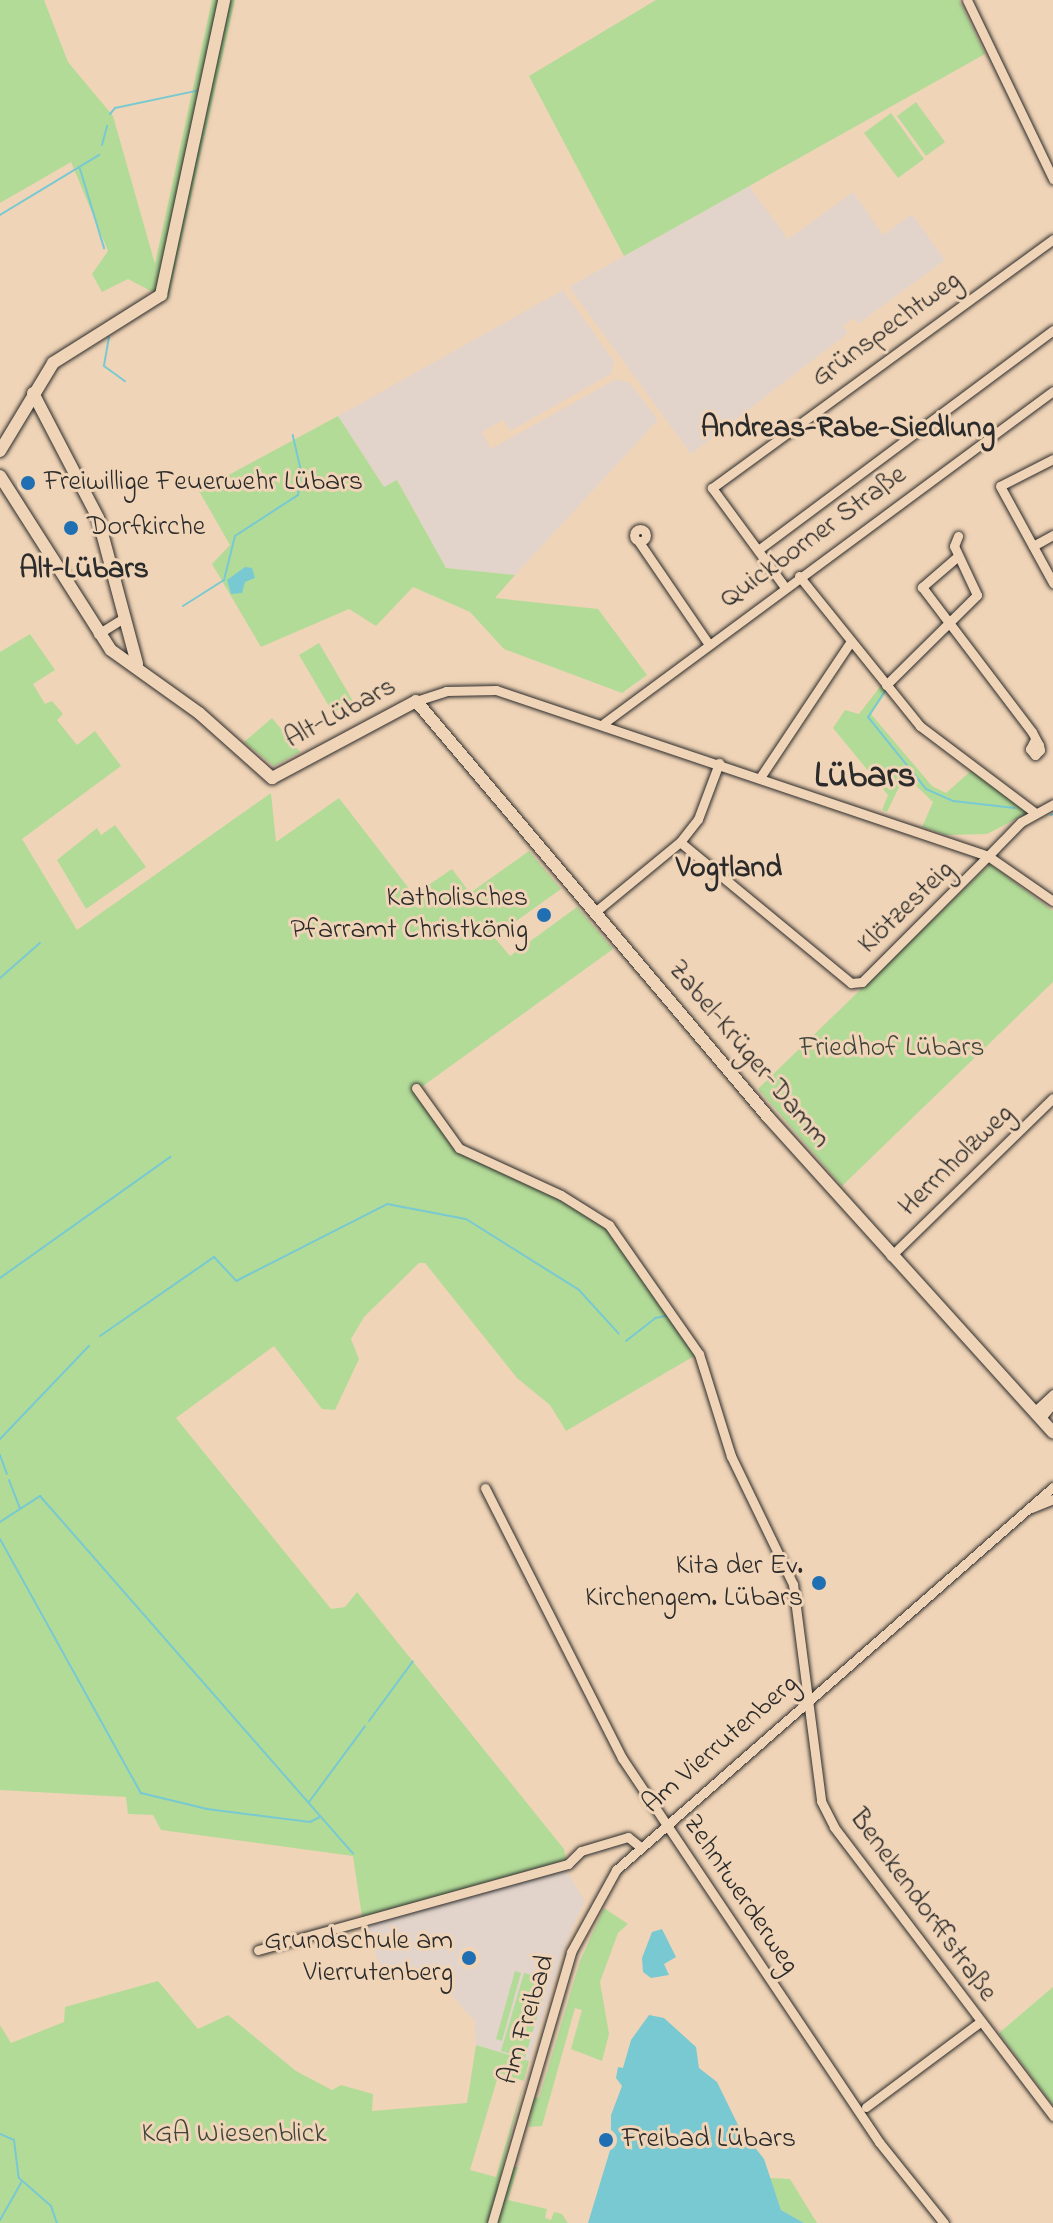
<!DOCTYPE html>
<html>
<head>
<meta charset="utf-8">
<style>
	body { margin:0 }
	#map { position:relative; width:1053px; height:2223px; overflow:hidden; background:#f0d4b7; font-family:"Indie Flower",sans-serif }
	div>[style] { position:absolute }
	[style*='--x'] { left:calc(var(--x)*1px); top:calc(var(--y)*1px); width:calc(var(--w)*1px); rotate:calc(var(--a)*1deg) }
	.built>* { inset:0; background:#e2d4cb }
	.green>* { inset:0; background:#b3db98 }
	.water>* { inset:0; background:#78c9d1 }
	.stream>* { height:2px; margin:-1px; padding:0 1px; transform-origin:1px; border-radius:1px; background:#78c9d1 }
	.roads { filter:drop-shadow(0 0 2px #2b2b2b) drop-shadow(0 0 2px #2b2b2b) }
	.street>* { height:9px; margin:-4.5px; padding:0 4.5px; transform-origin:4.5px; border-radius:4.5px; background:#f0d4b7 }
	.street>.ring { margin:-4.5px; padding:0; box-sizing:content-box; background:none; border:9px solid #f0d4b7; border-radius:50% }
	.secondary>* { height:12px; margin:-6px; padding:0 6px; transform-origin:6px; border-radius:6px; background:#f0d4b7 }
	.dots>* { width:22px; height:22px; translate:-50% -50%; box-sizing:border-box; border:4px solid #f0d4b7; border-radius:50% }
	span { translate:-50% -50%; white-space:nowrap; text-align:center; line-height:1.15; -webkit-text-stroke:6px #f0d4b7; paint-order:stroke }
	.street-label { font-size:28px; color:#2b2b2b }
	.poi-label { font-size:28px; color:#2b2b2b }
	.left { translate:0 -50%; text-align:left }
	.right { translate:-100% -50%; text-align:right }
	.park-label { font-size:28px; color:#3f453b }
	.neighbourhood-label { font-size:30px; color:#2b2b2b; font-weight:700 }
	.district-label { font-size:36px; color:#2b2b2b; font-weight:700 }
</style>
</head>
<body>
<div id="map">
	<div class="built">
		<div style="clip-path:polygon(749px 186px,788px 239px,853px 192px,883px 235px,912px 214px,945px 260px,858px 324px,853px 318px,843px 326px,848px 333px,691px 454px,569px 287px)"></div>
		<div style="clip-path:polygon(563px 290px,614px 361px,611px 374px,510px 431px,503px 420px,482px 432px,491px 449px,616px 379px,630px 383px,658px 420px,515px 575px,446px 568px,398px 481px,385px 488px,338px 416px)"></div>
		<div style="clip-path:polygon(566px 1870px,585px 1901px,565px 1944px,529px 2061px,476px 2045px,475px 2021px,451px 1995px,449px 1971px,386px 1981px,365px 1926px)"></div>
	</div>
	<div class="green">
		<div style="clip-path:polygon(0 0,44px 0,68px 62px,113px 116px,155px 264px,212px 0,235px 0,168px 300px,128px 279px,102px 292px,92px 274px,108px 251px,71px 162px,0 203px)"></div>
		<div style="clip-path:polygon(656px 0,959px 0,985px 54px,624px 256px,529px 76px)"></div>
		<div style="clip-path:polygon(916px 102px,945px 142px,926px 156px,897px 116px)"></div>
		<div style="clip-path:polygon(891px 113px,924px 159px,898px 178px,864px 133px)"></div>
		<div style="clip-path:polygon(338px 416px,384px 487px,397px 480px,446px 568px,515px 575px,495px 598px,598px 609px,647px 675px,622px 693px,504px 649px,470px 612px,413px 587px,376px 626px,349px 609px,261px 647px,212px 564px,230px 545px,199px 491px)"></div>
		<div style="clip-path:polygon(30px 634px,55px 670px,33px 684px,45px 704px,52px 701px,63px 714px,57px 720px,77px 745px,95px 731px,121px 766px,22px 839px,77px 930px,271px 793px,276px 842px,339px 798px,414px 895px,452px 869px,470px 893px,529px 851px,561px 889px,494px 937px,510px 956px,577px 907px,613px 949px,416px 1091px,446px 1136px,607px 1226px,696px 1355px,566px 1431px,550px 1405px,517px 1378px,425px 1263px,419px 1263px,364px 1317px,351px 1339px,359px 1359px,335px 1410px,322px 1409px,274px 1346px,176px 1418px,331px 1609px,345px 1607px,357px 1592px,564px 1849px,566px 1860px,362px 1917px,353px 1856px,161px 1830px,153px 1815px,128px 1814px,126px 1797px,0 1790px,0 652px)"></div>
		<div style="clip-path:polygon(319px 643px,353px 701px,333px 713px,299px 655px)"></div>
		<div style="clip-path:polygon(883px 683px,888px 690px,871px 714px,932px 786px,946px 793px,973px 769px,1028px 813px,987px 834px,946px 835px,922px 827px,933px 802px,905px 775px,887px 812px,882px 810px,888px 795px,833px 728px,845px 710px,859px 714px)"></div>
		<div style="clip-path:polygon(272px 718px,300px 752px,274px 766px,244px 742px)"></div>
		<div style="clip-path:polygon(115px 825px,146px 867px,86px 909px,57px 860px,97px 828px,101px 835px)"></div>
		<div style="clip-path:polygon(990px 864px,1053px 911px,1053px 982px,842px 1186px,758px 1089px)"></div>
		<div style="clip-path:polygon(604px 1908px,628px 1924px,618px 1933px,600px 1982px,609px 2034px,602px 2061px,571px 2049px,582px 2010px,575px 2008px,542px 2126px,529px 2127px,533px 2097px,539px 2098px,580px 1961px)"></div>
		<div style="clip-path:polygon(515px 1971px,521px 1973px,502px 2041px,496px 2039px)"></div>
		<div style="clip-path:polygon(524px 1973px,548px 1980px,525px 2058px,501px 2051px)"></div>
		<div style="clip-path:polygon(evenodd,158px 1981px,198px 2029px,228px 2015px,296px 2071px,332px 2090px,341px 2085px,373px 2094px,372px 2111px,467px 2103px,476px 2045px,529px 2061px,498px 2185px,504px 2194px,513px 2167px,518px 2167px,508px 2200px,547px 2209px,545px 2218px,551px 2220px,554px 2212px,562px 2214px,568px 2223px,0 2223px,0 2025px,11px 2043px,64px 2022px,65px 2007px,158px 1981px,499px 2073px,524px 2081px,496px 2177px,470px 2170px,499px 2073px)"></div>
		<div style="clip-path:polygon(1053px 1987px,1053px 2105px,999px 2033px)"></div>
		<div style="clip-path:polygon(770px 2178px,790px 2179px,817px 2223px,804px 2223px,781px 2210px)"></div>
	</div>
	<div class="water">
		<div style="clip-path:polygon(245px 567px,252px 568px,255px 578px,245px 582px,242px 593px,231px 594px,227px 580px)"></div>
		<div style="clip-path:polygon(662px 1929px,676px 1957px,664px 1964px,669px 1975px,651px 1978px,643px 1972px,642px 1958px,652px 1932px)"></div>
		<div style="clip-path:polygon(649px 2015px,664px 2018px,696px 2047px,699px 2068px,717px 2082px,739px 2127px,764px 2159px,781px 2210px,804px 2223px,588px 2223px,611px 2147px,611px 2115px,622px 2086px,616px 2078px,618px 2067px,623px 2068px,631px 2040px)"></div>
	</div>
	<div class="stream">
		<div style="--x:110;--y:114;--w:8;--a:-50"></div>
		<div style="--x:115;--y:108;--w:83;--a:-11.9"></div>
		<div style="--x:102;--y:145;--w:20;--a:-75"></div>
		<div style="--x:80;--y:169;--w:83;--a:73.1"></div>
		<div style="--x:0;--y:215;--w:116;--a:-31.2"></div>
		<div style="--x:109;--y:337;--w:29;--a:100"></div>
		<div style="--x:104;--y:366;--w:26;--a:36"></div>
		<div style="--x:183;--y:606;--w:49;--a:-32.4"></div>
		<div style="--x:224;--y:580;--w:45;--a:-76"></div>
		<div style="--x:235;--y:536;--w:75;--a:-33.1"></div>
		<div style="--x:298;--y:495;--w:24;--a:-83"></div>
		<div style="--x:301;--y:471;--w:37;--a:-103"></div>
		<div style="--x:885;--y:691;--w:31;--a:123"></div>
		<div style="--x:868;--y:717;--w:92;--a:51.1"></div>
		<div style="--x:926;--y:789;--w:30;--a:24"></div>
		<div style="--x:953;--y:801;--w:62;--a:6.4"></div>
		<div style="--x:1051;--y:815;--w:2;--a:-27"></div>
		<div style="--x:0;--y:978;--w:53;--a:-41.2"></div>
		<div style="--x:0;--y:1278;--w:209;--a:-35.4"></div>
		<div style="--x:100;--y:1336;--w:139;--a:-34.7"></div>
		<div style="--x:214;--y:1257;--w:33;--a:47"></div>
		<div style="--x:236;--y:1281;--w:169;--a:-27"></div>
		<div style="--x:387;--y:1204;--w:80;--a:10.8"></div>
		<div style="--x:466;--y:1219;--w:133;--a:32.1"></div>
		<div style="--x:579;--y:1290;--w:59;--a:47.7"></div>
		<div style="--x:626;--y:1341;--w:37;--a:-38"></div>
		<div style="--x:655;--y:1318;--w:11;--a:-10"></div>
		<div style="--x:0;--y:1439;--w:129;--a:-46.3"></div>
		<div style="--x:0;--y:1455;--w:20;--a:70"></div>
		<div style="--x:9;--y:1480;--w:31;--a:69"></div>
		<div style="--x:0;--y:1522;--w:48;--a:-33"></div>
		<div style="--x:40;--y:1496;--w:475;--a:48.8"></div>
		<div style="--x:0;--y:1539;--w:291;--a:61"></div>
		<div style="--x:141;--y:1793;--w:68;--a:13.6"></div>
		<div style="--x:207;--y:1809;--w:104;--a:7.2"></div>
		<div style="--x:310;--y:1822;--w:11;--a:-27"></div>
		<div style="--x:369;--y:1721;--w:74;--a:-53.7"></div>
		<div style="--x:309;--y:1802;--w:94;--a:-53.6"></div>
		<div style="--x:0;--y:2134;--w:15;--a:23"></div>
		<div style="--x:14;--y:2140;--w:38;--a:83"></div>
		<div style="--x:19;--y:2178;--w:43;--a:41.2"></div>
		<div style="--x:51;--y:2206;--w:18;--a:71"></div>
		<div style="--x:0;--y:2220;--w:43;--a:-60.4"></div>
	</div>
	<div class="roads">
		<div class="street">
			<div style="--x:967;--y:0;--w:199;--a:64.3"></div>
			<div style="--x:1053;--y:459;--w:59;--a:153"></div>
			<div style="--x:1000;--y:486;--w:111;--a:61.3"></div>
			<div class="ring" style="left:634px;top:529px;width:3px;height:3px"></div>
			<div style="--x:639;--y:542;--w:122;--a:55.7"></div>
			<div style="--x:1033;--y:546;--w:23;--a:-29"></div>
			<div style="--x:758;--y:550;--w:368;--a:-36.7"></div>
			<div style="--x:958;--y:556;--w:48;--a:139.3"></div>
			<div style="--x:922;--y:587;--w:182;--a:52.8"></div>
			<div style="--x:1032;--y:732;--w:15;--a:62"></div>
			<div style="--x:1039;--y:745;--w:5;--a:79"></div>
			<div style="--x:1040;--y:750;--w:7;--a:135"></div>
			<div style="--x:1035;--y:755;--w:8;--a:-130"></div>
			<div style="--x:1030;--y:749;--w:11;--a:-63"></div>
			<div style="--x:799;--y:576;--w:193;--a:51.1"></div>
			<div style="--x:920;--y:726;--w:143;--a:37"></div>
			<div style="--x:784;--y:586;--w:122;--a:-126.3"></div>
			<div style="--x:712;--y:488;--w:422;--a:-36.1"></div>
			<div style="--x:98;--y:634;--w:28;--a:-32"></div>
			<div style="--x:886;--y:685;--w:128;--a:-44.7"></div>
			<div style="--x:977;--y:595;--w:54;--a:-115.1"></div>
			<div style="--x:954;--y:546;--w:11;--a:-68"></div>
			<div style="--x:416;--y:701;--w:32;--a:-18"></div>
			<div style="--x:446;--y:691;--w:50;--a:-1.1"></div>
			<div style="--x:496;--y:690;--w:519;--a:18.64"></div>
			<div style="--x:988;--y:856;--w:47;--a:-45.9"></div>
			<div style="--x:1021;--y:822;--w:37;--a:-29"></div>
			<div style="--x:604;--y:723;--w:558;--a:-36.48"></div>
			<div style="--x:761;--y:776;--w:162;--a:-56.3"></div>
			<div style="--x:680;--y:842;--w:222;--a:39.5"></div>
			<div style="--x:851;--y:983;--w:11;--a:-5"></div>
			<div style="--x:862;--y:982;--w:178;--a:-45"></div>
			<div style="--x:988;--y:856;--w:79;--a:34.7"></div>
			<div style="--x:595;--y:912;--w:110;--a:-39.5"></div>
			<div style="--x:680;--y:842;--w:29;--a:-52"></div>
			<div style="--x:698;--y:819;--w:60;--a:-69.4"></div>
			<div style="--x:416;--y:1088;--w:74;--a:54.4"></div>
			<div style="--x:459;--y:1148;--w:112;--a:24.7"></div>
			<div style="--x:561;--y:1195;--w:57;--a:32"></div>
			<div style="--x:609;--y:1225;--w:157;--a:55.1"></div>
			<div style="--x:699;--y:1354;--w:107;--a:72.6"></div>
			<div style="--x:731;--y:1456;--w:142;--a:64.2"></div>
			<div style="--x:793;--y:1584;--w:219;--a:82.6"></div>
			<div style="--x:821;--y:1801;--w:29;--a:63"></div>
			<div style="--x:834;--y:1827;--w:363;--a:52.8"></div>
			<div style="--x:891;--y:1256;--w:226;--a:-44.3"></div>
			<div style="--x:1035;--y:1411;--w:25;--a:-43"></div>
			<div style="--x:1041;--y:1418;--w:19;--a:-51"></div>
			<div style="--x:485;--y:1488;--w:303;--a:63.1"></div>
			<div style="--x:622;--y:1758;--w:462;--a:56.2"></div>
			<div style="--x:879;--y:2142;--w:104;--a:51.3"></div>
			<div style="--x:1031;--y:1508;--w:24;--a:-22"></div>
			<div style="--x:258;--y:1950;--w:322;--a:-15.5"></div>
			<div style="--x:568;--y:1864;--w:18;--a:-45"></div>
			<div style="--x:581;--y:1851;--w:49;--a:-16.6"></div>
			<div style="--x:628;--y:1837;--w:14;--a:39"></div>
			<div style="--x:866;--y:2107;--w:142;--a:-36.7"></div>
			<div style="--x:492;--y:2223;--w:282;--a:-73.7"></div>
			<div style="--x:571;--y:1952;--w:94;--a:-61.2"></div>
			<div style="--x:616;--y:1870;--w:581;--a:-41.23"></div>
		</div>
		<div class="secondary">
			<div style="--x:33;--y:393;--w:141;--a:62.5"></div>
			<div style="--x:98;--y:518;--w:151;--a:75"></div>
			<div style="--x:0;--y:451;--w:103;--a:-58.9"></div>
			<div style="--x:53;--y:363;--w:128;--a:-32.2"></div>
			<div style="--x:161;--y:295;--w:302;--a:-77.9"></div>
			<div style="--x:0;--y:476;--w:206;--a:57.5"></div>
			<div style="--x:111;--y:650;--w:108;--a:35.6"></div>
			<div style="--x:199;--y:713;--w:98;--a:41.7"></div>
			<div style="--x:272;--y:778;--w:163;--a:-28.1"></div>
			<div style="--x:416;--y:701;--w:545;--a:49.76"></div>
			<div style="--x:768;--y:1117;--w:425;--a:47.9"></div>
		</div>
	</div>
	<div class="dots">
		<div style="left:28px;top:483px;background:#1f6fb2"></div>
		<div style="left:71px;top:528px;background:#1f6fb2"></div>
		<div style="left:544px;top:915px;background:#1f6fb2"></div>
		<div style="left:819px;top:1583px;background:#1f6fb2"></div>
		<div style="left:469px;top:1958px;background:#1f6fb2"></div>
		<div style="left:606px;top:2140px;background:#1f6fb2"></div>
	</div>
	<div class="street-label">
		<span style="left:887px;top:330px;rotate:-36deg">Grünspechtweg</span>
		<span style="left:814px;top:538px;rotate:-36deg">Quickborner Straße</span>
		<span style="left:341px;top:714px;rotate:-28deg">Alt-Lübars</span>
		<span style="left:907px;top:908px;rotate:-44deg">Klötzesteig</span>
		<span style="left:748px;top:1055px;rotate:50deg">Zabel-Krüger-Damm</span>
		<span style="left:957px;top:1161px;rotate:-44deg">Herrnholzweg</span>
		<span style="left:721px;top:1745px;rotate:-41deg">Am Vierrutenberg</span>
		<span style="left:740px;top:1895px;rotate:56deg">Zehntwerderweg</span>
		<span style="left:922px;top:1906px;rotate:54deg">Benekendorffstraße</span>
		<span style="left:528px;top:2020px;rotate:-73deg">Am Freibad</span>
	</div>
	<div class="poi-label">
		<span class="left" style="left:44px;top:483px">Freiwillige Feuerwehr Lübars</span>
		<span class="left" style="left:87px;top:528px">Dorfkirche</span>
		<span class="right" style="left:528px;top:915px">Katholisches<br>Pfarramt Christkönig</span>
		<span class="right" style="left:803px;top:1583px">Kita der Ev.<br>Kirchengem. Lübars</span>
		<span class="right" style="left:453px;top:1958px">Grundschule am<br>Vierrutenberg</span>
		<span class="left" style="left:622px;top:2140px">Freibad Lübars</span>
	</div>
	<div class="park-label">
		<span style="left:892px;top:1049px">Friedhof Lübars</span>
		<span style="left:234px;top:2135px">KGA Wiesenblick</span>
	</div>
	<div class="neighbourhood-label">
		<span style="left:848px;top:429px">Andreas-Rabe-Siedlung</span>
		<span style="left:84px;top:570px">Alt-Lübars</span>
		<span style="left:729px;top:869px">Vogtland</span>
	</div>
	<div class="district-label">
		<span style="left:865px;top:778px">Lübars</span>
	</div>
</div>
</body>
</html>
